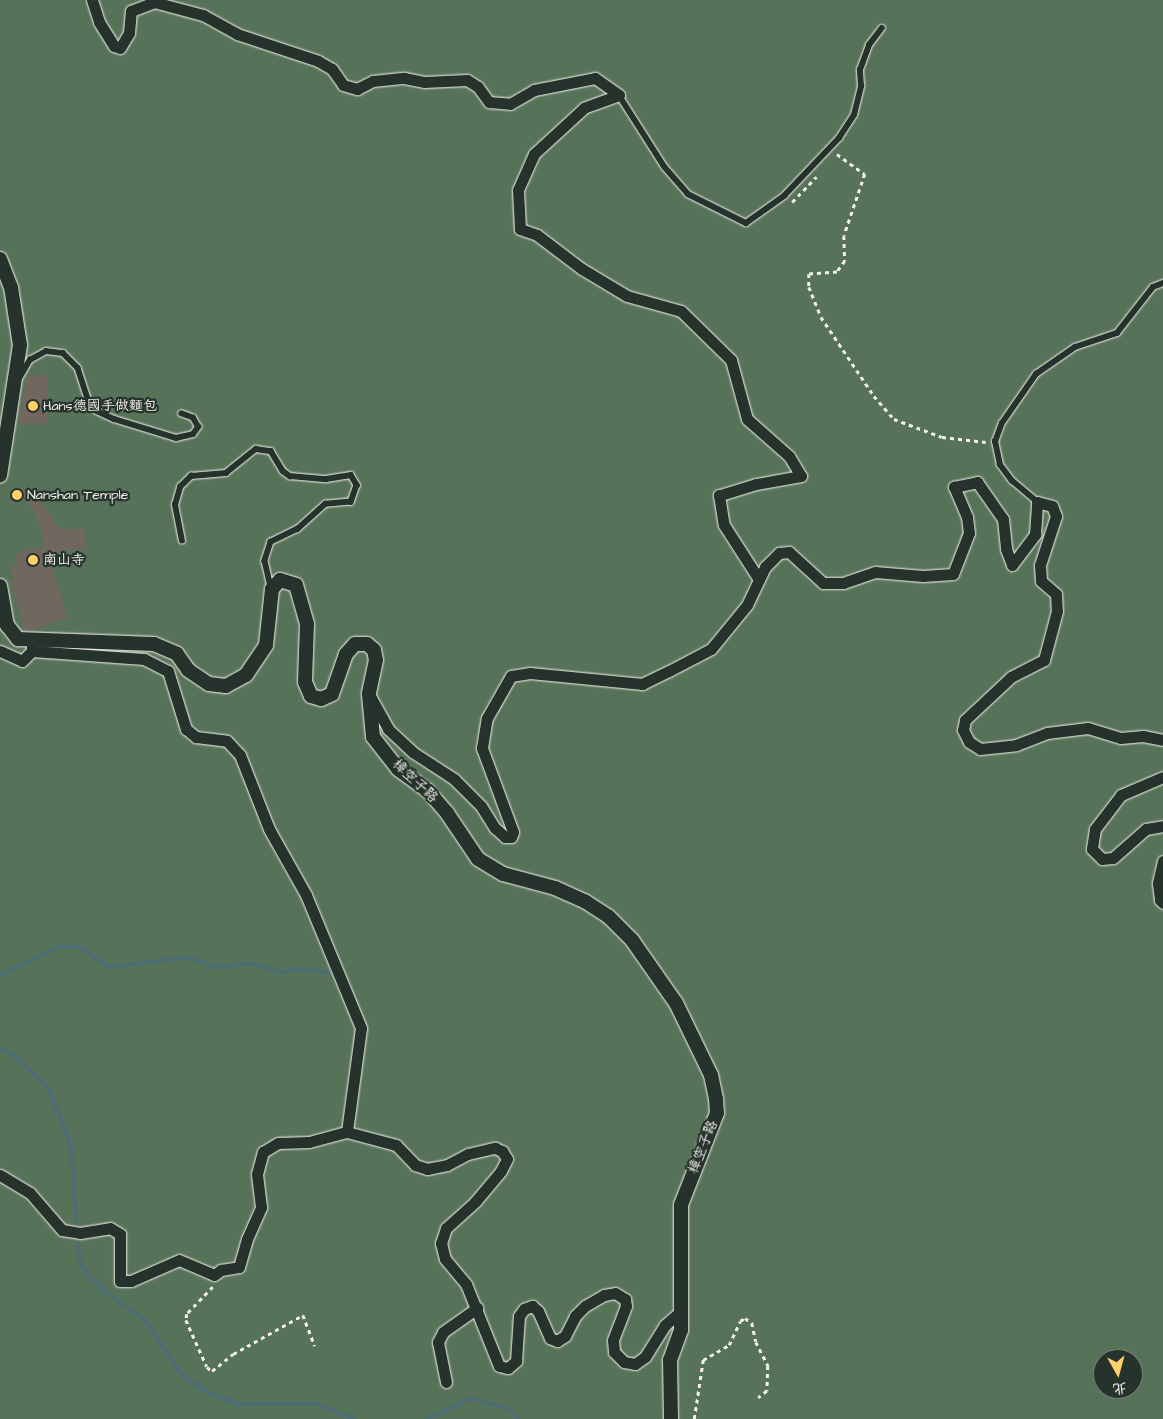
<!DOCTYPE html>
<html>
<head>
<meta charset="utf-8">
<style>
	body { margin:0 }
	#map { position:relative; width:1163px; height:1419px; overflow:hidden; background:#26332d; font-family:"Architects Daughter","LXGW WenKai TC",sans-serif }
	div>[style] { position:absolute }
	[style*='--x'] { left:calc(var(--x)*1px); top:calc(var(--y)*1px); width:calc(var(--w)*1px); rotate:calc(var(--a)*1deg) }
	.green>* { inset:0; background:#567258 }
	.stream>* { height:4px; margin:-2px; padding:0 2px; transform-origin:2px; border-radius:2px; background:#4d6d74 }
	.building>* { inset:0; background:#70685e }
	.path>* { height:2.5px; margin-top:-1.25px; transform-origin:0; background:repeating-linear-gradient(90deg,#f4f1e8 0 4px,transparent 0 8px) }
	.roads { filter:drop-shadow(0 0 1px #f4f1e8) drop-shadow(0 0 1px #f4f1e8) }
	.service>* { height:5.5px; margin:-2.75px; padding:0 2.75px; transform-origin:2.75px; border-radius:2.75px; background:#26332d }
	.minor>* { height:11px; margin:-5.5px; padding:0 5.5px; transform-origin:5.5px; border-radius:5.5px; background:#26332d }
	.tertiary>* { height:14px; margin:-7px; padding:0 7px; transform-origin:7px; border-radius:7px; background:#26332d }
	.dots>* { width:14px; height:14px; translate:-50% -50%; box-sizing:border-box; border:2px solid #26332d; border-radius:50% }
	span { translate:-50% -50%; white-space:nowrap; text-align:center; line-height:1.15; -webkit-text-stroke:4.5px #26332d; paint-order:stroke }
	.poi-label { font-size:14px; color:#f4f1e8 }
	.left { translate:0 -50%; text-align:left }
	.street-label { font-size:14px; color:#f4f1e8 }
	.north { position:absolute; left:1093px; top:1349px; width:50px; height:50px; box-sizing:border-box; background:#26332d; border:1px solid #787f78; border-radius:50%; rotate:173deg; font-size:14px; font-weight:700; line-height:20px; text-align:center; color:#f4f1e8 }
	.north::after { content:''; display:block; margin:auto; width:18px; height:22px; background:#ffd166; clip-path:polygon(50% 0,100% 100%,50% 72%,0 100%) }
</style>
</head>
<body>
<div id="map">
	<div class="green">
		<div style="clip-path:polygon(evenodd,0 0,1163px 0,1163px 1419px,0 1419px,0 0,1103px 1359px,1133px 1359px,1133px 1389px,1103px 1389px,1103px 1359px)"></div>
	</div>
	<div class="stream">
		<div style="--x:0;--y:975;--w:64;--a:-25.8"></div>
		<div style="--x:58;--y:947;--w:21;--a:0"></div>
		<div style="--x:79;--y:947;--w:37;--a:33"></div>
		<div style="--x:110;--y:967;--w:79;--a:-7.3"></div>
		<div style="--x:188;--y:957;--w:30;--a:20"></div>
		<div style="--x:216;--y:967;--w:36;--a:-6"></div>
		<div style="--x:252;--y:963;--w:29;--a:18"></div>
		<div style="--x:280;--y:972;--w:19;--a:-9"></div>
		<div style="--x:299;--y:969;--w:31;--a:6"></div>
		<div style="--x:0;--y:1048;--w:13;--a:27"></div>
		<div style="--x:12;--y:1054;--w:49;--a:42.5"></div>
		<div style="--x:48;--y:1087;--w:62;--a:68.4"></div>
		<div style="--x:71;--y:1145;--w:76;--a:86.2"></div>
		<div style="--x:78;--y:1244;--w:22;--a:82"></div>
		<div style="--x:81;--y:1266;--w:35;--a:47"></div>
		<div style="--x:105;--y:1292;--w:49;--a:35"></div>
		<div style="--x:145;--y:1320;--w:65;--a:56.3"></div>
		<div style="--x:181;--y:1374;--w:30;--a:34"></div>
		<div style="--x:206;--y:1391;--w:34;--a:23"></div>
		<div style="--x:237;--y:1404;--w:78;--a:-0.7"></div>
		<div style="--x:315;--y:1403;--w:42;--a:22.3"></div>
		<div style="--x:427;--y:1419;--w:49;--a:-25.5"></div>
		<div style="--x:471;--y:1398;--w:37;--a:16"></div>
		<div style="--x:507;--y:1408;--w:16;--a:45"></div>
	</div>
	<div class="building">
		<div style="clip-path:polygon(47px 375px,48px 424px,18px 424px,27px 376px)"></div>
		<div style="clip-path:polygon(29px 486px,61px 530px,84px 528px,86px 548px,48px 554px,68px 618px,29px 631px,25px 631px,10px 582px,14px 580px,10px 567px,18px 565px,15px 554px,45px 546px,36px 515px,20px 492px)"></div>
	</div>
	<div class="path">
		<div style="--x:837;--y:154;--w:34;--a:36"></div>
		<div style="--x:865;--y:174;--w:65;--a:108.7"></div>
		<div style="--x:844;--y:236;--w:25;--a:88"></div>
		<div style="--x:845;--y:261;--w:14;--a:126"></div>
		<div style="--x:837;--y:272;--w:28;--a:176"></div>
		<div style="--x:809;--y:274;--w:13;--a:90"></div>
		<div style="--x:809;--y:287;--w:32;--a:68"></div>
		<div style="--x:821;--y:317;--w:95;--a:56.1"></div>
		<div style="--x:874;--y:396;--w:30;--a:49"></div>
		<div style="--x:894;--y:419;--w:51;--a:20.6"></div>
		<div style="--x:942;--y:437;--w:44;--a:6.5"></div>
		<div style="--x:792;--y:202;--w:35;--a:-46"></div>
		<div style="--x:213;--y:1287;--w:37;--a:134"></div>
		<div style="--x:187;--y:1314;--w:6;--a:99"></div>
		<div style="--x:186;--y:1320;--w:51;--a:65.9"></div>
		<div style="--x:207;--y:1367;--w:6;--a:39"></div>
		<div style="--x:212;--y:1371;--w:27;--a:-39"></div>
		<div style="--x:233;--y:1354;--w:80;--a:-29.1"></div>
		<div style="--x:303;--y:1315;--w:33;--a:69"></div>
		<div style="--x:694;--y:1419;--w:60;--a:-81.3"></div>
		<div style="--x:703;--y:1360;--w:30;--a:-30"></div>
		<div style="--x:729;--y:1345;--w:26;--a:-65"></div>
		<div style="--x:740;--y:1321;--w:6;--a:-31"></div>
		<div style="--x:745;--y:1318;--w:9;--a:36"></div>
		<div style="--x:752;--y:1323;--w:19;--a:78"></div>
		<div style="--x:756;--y:1342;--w:27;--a:63"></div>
		<div style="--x:768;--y:1366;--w:25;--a:92"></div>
		<div style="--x:767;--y:1391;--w:11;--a:142"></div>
	</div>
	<div class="roads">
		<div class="service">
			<div style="--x:619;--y:95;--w:84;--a:57.6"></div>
			<div style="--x:664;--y:166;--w:37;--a:49"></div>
			<div style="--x:688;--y:194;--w:65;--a:26.6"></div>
			<div style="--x:746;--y:223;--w:47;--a:-35.4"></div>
			<div style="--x:784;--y:196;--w:80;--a:-46.5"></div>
			<div style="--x:839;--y:138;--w:27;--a:-57"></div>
			<div style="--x:854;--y:115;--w:30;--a:-76"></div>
			<div style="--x:861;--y:86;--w:16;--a:-94"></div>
			<div style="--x:860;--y:70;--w:27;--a:-70"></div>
			<div style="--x:869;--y:45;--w:21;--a:-53"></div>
			<div style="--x:20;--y:377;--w:20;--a:-60"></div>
			<div style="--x:30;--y:360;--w:18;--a:-29"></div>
			<div style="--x:46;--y:351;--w:17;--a:7"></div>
			<div style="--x:63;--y:353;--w:21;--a:45"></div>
			<div style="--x:78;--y:368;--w:36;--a:72"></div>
			<div style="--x:89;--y:402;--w:12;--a:48"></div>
			<div style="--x:97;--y:411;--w:19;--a:25"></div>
			<div style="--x:114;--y:419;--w:65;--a:17"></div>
			<div style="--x:176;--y:438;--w:17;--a:-13"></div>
			<div style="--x:193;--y:434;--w:9;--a:-54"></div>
			<div style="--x:198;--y:427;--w:10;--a:-119"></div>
			<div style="--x:193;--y:418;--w:12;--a:-160"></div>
			<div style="--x:1037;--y:502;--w:33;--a:-140"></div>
			<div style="--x:1012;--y:481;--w:20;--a:-127"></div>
			<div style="--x:1000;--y:465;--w:24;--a:-102"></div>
			<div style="--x:995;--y:442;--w:20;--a:-70"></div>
			<div style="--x:1002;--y:423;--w:60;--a:-55.2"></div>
			<div style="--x:1036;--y:374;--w:47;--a:-34.7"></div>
			<div style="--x:1075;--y:347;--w:44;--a:-18.4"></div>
			<div style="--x:1117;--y:333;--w:58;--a:-52"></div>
			<div style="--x:1153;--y:287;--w:11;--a:-22"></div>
			<div style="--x:182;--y:541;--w:37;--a:-101"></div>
			<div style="--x:175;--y:505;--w:19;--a:-74"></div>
			<div style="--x:180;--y:487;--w:16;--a:-45"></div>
			<div style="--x:191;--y:476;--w:35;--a:-5"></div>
			<div style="--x:226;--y:473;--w:38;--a:-39"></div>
			<div style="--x:256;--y:449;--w:15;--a:8"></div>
			<div style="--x:271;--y:451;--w:23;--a:59"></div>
			<div style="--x:283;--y:471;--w:9;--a:36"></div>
			<div style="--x:290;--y:476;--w:36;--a:5"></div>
			<div style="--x:326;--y:479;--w:25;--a:-9"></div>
			<div style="--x:351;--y:475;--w:12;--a:59"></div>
			<div style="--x:357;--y:485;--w:18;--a:109"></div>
			<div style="--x:351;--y:502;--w:25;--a:175"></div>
			<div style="--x:326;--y:504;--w:38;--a:138"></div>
			<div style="--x:298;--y:529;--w:30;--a:154"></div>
			<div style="--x:271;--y:542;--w:20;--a:108"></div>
			<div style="--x:265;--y:561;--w:27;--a:77"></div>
		</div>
		<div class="minor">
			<div style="--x:92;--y:0;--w:23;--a:72"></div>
			<div style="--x:99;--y:22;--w:28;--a:58"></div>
			<div style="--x:114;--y:46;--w:6;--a:18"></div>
			<div style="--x:120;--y:48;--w:17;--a:-59"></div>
			<div style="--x:129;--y:33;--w:22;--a:-85"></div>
			<div style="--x:131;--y:11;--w:25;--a:-21"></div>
			<div style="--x:154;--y:2;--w:51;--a:14.9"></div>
			<div style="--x:203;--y:15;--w:39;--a:29"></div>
			<div style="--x:237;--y:34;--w:85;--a:18.4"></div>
			<div style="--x:318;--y:61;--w:16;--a:30"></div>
			<div style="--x:332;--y:69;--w:19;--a:55"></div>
			<div style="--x:343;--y:85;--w:15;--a:16"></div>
			<div style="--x:357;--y:89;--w:18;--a:-27"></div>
			<div style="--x:373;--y:81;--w:31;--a:-6"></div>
			<div style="--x:404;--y:78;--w:20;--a:11"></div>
			<div style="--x:424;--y:82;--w:43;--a:-2.7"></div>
			<div style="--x:467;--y:80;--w:13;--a:32"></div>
			<div style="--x:478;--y:87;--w:19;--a:54"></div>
			<div style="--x:489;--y:102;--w:21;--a:5"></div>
			<div style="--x:510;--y:104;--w:28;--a:-30"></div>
			<div style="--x:534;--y:90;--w:62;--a:-11.1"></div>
			<div style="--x:595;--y:78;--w:29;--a:35"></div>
			<div style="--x:619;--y:95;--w:37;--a:160"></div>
			<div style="--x:584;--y:108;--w:68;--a:137.4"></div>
			<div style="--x:534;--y:154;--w:39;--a:114"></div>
			<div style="--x:518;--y:190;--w:39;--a:87"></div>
			<div style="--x:520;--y:229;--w:18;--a:19"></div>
			<div style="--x:537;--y:235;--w:56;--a:37.1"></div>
			<div style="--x:582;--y:269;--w:52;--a:31"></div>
			<div style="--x:627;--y:296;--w:56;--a:15.5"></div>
			<div style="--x:681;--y:311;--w:70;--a:44.4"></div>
			<div style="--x:731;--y:360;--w:61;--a:74.8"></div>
			<div style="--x:747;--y:419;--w:56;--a:41.4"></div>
			<div style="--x:789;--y:456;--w:23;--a:59"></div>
			<div style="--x:801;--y:476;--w:46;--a:169.9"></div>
			<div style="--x:756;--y:484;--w:39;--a:163"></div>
			<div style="--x:719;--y:495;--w:30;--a:81"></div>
			<div style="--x:724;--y:525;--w:63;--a:57.3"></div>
			<div style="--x:0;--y:651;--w:24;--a:24"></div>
			<div style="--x:22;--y:661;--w:14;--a:-45"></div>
			<div style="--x:32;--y:651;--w:6;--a:-90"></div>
			<div style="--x:32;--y:651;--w:112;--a:4.1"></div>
			<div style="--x:144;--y:659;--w:27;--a:27"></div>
			<div style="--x:168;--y:671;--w:61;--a:72.8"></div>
			<div style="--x:186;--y:729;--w:13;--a:39"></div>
			<div style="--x:196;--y:737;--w:31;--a:7"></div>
			<div style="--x:227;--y:741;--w:19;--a:47"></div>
			<div style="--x:240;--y:755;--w:79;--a:68.6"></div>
			<div style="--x:269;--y:829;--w:76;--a:60.7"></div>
			<div style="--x:306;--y:895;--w:144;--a:67.5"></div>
			<div style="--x:361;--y:1028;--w:105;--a:97.7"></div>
			<div style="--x:370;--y:696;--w:38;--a:61"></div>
			<div style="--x:388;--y:729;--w:35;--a:43"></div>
			<div style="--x:414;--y:753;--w:48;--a:33"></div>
			<div style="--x:454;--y:779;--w:38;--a:45"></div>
			<div style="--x:481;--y:806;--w:26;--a:58"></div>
			<div style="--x:495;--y:828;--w:13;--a:42"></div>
			<div style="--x:505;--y:837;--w:6;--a:0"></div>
			<div style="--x:511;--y:837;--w:5;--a:-68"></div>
			<div style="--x:513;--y:832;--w:90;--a:-110.3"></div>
			<div style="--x:482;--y:748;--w:30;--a:-81"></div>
			<div style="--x:487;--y:718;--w:48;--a:-60.3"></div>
			<div style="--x:511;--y:676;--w:19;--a:-9"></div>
			<div style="--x:530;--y:673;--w:113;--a:5.6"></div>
			<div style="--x:642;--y:684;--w:30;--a:-26"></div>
			<div style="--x:669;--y:671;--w:47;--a:-27.6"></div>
			<div style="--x:711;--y:649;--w:57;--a:-50.7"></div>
			<div style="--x:747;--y:605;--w:42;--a:-64.7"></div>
			<div style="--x:765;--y:567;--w:20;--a:-45"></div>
			<div style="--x:779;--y:553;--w:10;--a:-6"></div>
			<div style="--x:789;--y:552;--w:46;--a:42.4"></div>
			<div style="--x:823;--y:583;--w:20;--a:0"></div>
			<div style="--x:843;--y:583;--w:34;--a:-19"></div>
			<div style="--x:875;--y:572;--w:48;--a:4.8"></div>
			<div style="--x:923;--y:576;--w:30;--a:-4"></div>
			<div style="--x:953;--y:574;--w:44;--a:-68.7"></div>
			<div style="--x:969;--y:533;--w:16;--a:-97"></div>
			<div style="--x:967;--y:517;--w:33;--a:-113"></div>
			<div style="--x:954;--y:487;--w:24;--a:-12"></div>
			<div style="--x:977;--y:482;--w:45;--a:54.9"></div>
			<div style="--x:1003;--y:519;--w:30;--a:84"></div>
			<div style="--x:1006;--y:549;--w:17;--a:69"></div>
			<div style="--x:1012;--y:565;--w:39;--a:-53"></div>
			<div style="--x:1035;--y:534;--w:32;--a:-86"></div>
			<div style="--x:1037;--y:502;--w:16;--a:15"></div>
			<div style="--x:1052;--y:506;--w:11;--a:68"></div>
			<div style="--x:1056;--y:516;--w:52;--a:108.1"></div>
			<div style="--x:1040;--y:565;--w:16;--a:86"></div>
			<div style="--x:1041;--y:581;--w:20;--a:41"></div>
			<div style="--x:1056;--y:594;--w:17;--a:87"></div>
			<div style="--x:1057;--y:611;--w:51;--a:104.9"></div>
			<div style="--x:1044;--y:660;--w:37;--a:153"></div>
			<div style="--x:1011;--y:677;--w:63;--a:136.9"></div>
			<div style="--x:965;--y:720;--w:10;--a:101"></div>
			<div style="--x:963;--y:730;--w:13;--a:63"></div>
			<div style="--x:969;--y:742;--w:13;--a:32"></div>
			<div style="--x:980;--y:749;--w:36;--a:-6"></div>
			<div style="--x:1016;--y:745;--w:33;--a:-21"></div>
			<div style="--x:1047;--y:733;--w:41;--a:-7"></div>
			<div style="--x:1088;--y:728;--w:34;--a:17"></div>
			<div style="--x:1121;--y:738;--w:22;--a:-5"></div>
			<div style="--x:1143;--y:736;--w:20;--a:11"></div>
			<div style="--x:1163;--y:777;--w:46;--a:156.8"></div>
			<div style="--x:1121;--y:795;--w:43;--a:127.4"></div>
			<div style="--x:1095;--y:829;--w:20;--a:99"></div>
			<div style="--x:1092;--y:849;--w:14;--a:45"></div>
			<div style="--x:1102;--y:859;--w:11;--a:-5"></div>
			<div style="--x:1113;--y:858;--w:44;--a:-41.3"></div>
			<div style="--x:1146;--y:829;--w:17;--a:-10"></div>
			<div style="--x:1163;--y:861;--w:23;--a:103"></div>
			<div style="--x:1158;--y:883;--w:17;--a:83"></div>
			<div style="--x:1160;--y:900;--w:4;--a:45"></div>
			<div style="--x:0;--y:1175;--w:35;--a:31"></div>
			<div style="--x:30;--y:1193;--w:49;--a:49.1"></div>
			<div style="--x:62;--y:1230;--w:18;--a:9"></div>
			<div style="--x:80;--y:1233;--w:30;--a:-9"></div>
			<div style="--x:110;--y:1228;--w:12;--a:31"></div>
			<div style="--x:120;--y:1234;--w:47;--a:90"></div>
			<div style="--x:120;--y:1281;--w:11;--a:0"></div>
			<div style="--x:131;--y:1281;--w:52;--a:-23.6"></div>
			<div style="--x:179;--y:1260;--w:38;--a:23"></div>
			<div style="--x:214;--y:1275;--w:9;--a:-36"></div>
			<div style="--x:221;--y:1270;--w:18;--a:-9"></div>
			<div style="--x:239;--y:1267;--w:29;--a:-74"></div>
			<div style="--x:247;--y:1239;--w:35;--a:-66"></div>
			<div style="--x:261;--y:1207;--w:33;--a:-97"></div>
			<div style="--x:257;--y:1174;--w:23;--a:-75"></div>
			<div style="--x:263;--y:1152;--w:17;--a:-31"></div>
			<div style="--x:278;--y:1143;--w:31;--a:-2"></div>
			<div style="--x:309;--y:1142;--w:39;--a:-15"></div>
			<div style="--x:347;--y:1132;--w:51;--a:14.9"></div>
			<div style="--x:396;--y:1145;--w:28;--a:46"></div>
			<div style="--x:415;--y:1165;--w:13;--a:18"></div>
			<div style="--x:427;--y:1169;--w:20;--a:-11"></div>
			<div style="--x:447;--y:1165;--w:24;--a:-28"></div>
			<div style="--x:468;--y:1154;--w:28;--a:-13"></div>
			<div style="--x:495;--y:1148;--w:8;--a:23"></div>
			<div style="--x:502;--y:1151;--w:9;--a:58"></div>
			<div style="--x:507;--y:1159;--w:13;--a:117"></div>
			<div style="--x:501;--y:1171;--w:40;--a:130"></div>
			<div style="--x:475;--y:1202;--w:39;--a:138"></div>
			<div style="--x:446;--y:1228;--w:16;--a:108"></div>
			<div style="--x:441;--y:1243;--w:16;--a:76"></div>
			<div style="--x:445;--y:1259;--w:33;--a:50"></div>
			<div style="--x:466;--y:1284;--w:88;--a:68.1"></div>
			<div style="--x:499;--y:1366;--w:9;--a:13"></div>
			<div style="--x:508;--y:1368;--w:11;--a:-41"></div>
			<div style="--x:516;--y:1361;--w:45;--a:-86.2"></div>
			<div style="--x:519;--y:1316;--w:9;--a:-54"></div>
			<div style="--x:524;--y:1309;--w:9;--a:-21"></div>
			<div style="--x:532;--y:1306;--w:8;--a:40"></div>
			<div style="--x:538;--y:1311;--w:30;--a:66"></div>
			<div style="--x:550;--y:1338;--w:8;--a:23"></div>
			<div style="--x:557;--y:1341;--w:9;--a:-32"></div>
			<div style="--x:565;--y:1336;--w:22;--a:-63"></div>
			<div style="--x:575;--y:1316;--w:14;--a:-45"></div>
			<div style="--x:585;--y:1306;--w:22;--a:-30"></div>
			<div style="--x:604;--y:1295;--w:11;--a:-10"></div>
			<div style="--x:615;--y:1293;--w:12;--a:31"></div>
			<div style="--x:625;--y:1299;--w:7;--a:82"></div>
			<div style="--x:626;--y:1306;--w:36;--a:111"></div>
			<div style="--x:613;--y:1340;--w:12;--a:85"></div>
			<div style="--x:614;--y:1352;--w:14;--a:45"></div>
			<div style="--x:624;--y:1362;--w:11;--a:10"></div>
			<div style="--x:635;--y:1364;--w:12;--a:-35"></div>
			<div style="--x:645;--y:1357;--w:38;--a:-58"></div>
			<div style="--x:665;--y:1325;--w:21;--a:-41"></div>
			<div style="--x:446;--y:1382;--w:41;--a:-101.3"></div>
			<div style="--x:438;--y:1342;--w:11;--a:-63"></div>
			<div style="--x:443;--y:1332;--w:42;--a:-35.2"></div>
		</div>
		<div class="tertiary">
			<div style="--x:0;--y:259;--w:30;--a:69"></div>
			<div style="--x:11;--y:287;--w:59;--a:81.2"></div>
			<div style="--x:20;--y:345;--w:132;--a:98.7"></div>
			<div style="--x:0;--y:586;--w:40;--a:80"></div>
			<div style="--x:7;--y:625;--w:18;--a:52"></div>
			<div style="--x:18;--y:639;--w:136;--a:2.1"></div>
			<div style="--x:154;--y:644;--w:25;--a:23"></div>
			<div style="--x:177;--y:654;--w:19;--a:55"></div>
			<div style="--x:188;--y:670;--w:25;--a:34"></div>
			<div style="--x:209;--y:684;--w:17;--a:7"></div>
			<div style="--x:226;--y:686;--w:23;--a:-29"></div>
			<div style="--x:246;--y:675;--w:36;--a:-56"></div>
			<div style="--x:266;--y:645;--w:56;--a:-83.9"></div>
			<div style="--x:272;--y:589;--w:12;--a:-48"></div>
			<div style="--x:280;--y:580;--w:17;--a:17"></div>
			<div style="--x:296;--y:585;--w:41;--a:74.2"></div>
			<div style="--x:307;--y:624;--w:58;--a:92"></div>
			<div style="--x:305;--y:682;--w:15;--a:67"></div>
			<div style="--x:311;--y:696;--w:10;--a:17"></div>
			<div style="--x:321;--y:699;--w:12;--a:-24"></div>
			<div style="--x:332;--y:694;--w:42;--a:-70.7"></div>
			<div style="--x:346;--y:654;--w:13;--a:-48"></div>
			<div style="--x:355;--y:644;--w:12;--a:0"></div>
			<div style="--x:367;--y:644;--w:9;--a:41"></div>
			<div style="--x:374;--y:650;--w:10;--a:79"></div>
			<div style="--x:376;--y:660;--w:35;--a:102"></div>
			<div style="--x:369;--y:694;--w:43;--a:84.7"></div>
			<div style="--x:373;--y:737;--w:41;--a:52"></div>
			<div style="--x:398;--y:769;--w:37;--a:36"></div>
			<div style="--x:428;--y:791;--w:29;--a:49"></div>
			<div style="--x:447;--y:813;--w:55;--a:56"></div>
			<div style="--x:478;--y:859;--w:29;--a:31"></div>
			<div style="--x:503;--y:874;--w:54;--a:15.1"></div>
			<div style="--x:555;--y:888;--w:34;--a:24"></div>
			<div style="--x:586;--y:902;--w:27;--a:33"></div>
			<div style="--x:609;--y:917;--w:33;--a:45"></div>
			<div style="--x:632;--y:940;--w:77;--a:55.1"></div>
			<div style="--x:676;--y:1003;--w:80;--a:64.1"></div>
			<div style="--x:711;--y:1075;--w:25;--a:78"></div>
			<div style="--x:716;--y:1099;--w:14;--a:86"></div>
			<div style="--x:717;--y:1113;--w:99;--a:111.4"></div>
			<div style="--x:681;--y:1205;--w:125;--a:90"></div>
			<div style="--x:681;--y:1330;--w:32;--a:110"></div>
			<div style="--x:670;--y:1360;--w:59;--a:89"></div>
		</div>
	</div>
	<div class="dots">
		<div style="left:33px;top:406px;background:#ffd166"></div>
		<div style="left:17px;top:495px;background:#ffd166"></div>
		<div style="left:33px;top:560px;background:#ffd166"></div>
	</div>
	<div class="poi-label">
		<span class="left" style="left:43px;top:406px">Hans德國手做麵包</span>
		<span class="left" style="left:27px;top:495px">Nanshan Temple</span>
		<span class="left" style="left:43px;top:560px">南山寺</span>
	</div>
	<div class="street-label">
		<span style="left:415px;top:781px;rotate:43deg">樟空子路</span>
		<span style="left:703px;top:1147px;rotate:-68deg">樟空子路</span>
	</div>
	<div class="north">北</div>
</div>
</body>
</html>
